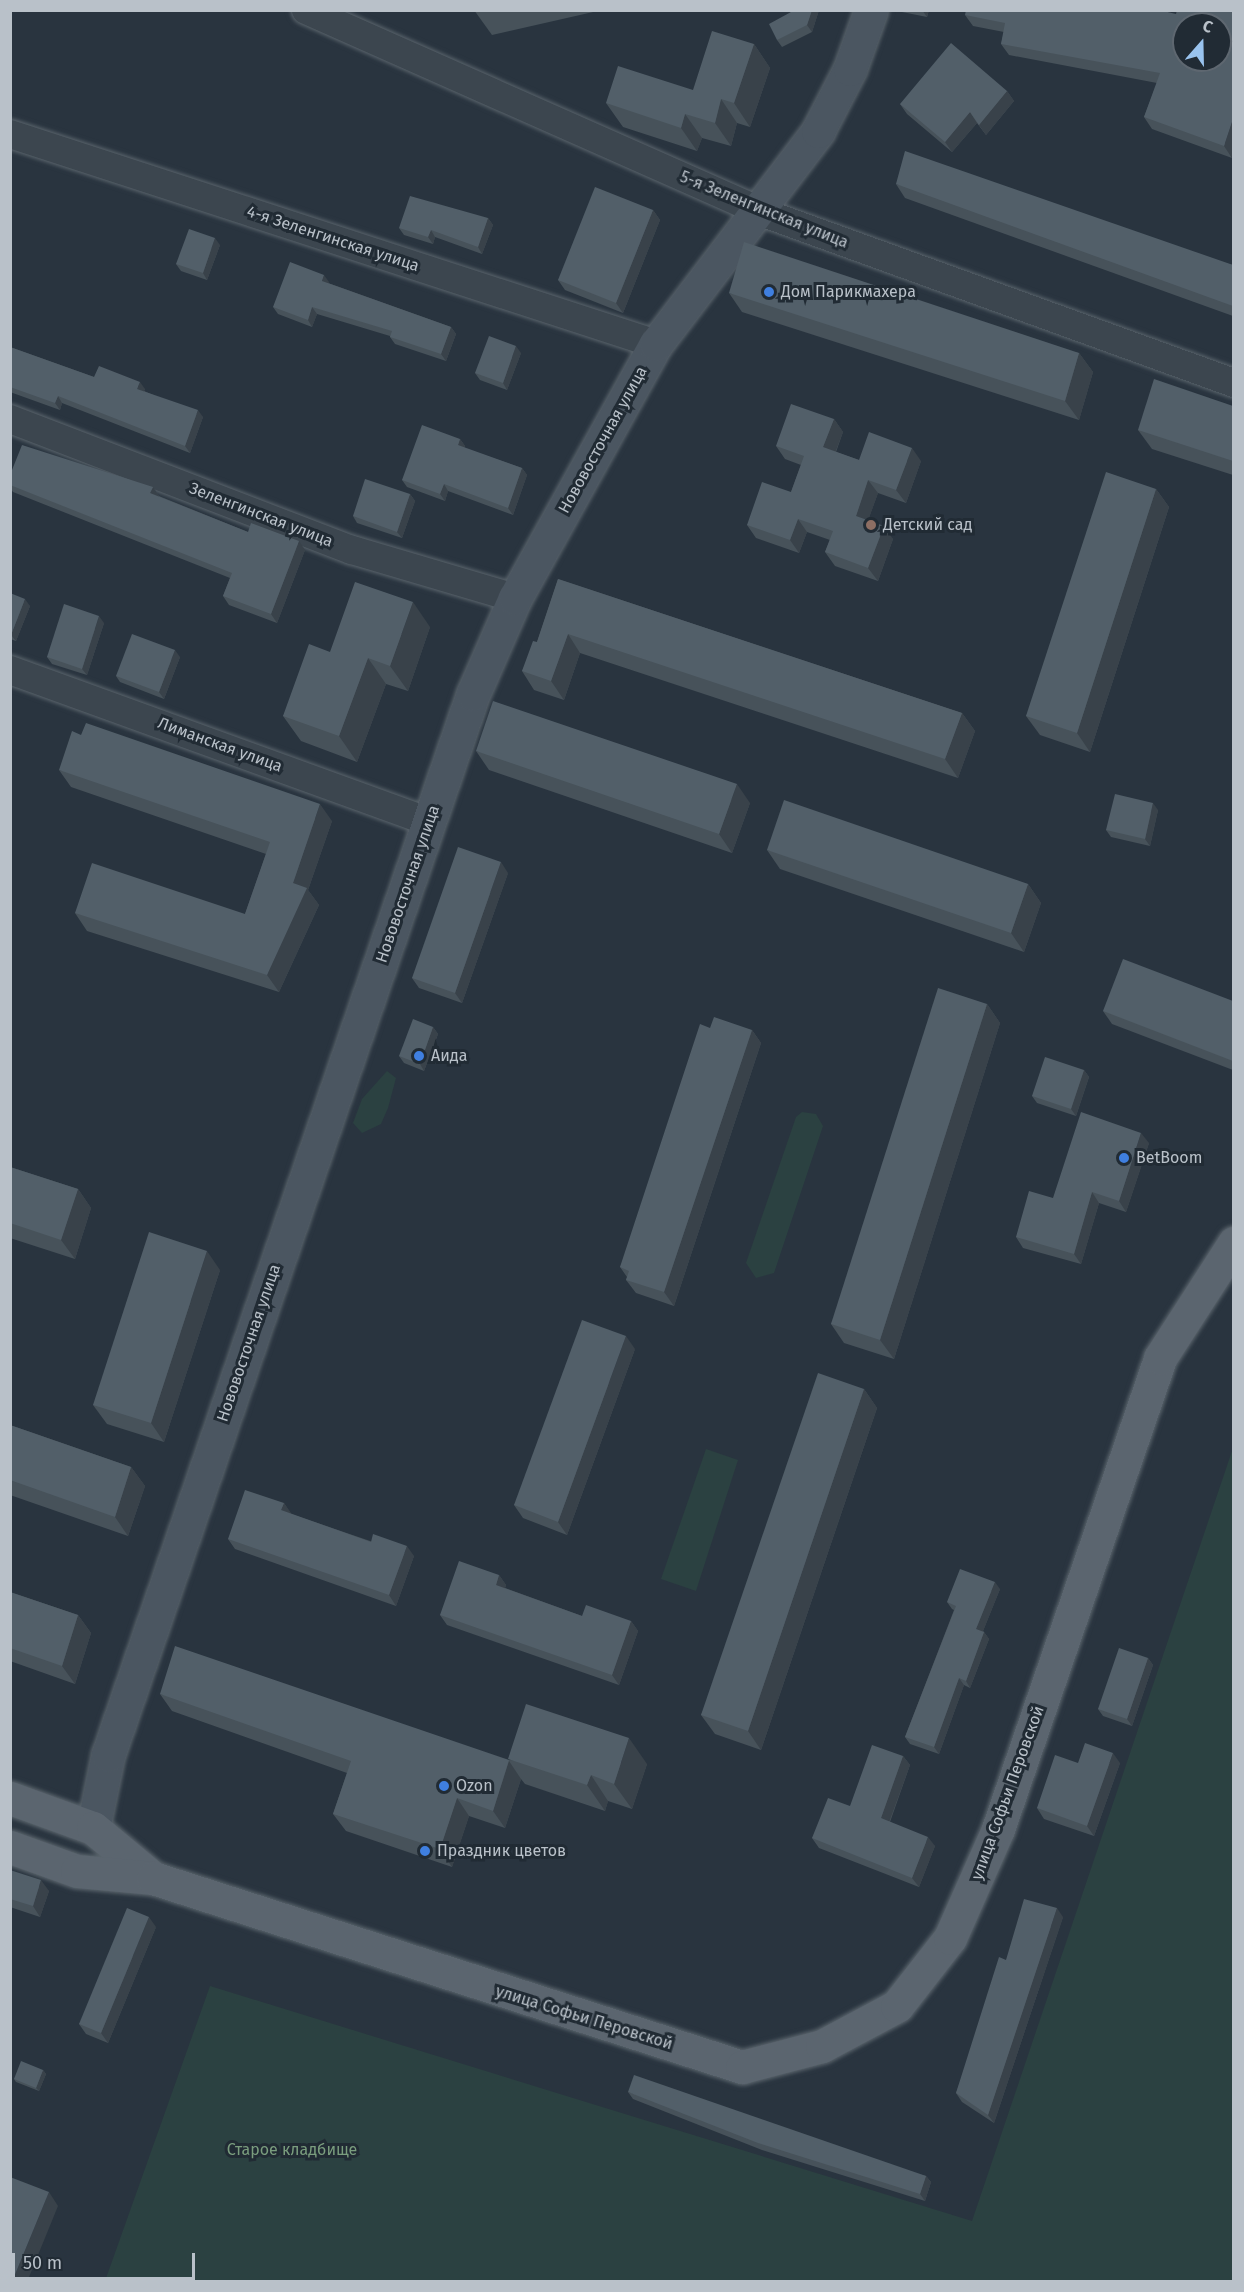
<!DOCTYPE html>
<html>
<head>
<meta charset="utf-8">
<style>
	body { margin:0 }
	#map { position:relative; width:1244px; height:2292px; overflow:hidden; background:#29343f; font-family:"Fira Sans",sans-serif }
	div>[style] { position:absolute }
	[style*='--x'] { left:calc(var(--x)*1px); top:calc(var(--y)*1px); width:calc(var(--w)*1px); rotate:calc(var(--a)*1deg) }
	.green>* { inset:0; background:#2b4141 }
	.roads { filter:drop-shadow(0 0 2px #5a646c) drop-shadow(0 0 2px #5a646c) }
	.minor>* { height:28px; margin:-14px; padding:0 14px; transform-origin:14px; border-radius:14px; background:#3c464f }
	.secondary>* { height:33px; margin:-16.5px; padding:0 16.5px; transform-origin:16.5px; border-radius:16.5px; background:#4b5661 }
	.primary>* { height:33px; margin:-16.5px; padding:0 16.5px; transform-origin:16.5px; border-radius:16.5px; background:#5b656f }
	.wall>* { inset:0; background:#47525a }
	.shaded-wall>* { inset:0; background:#39424a }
	.building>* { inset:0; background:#525f69 }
	.dots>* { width:16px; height:16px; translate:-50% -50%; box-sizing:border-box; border:3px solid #212b34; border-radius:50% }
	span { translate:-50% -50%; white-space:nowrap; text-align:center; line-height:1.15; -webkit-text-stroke:6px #212b34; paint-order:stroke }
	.street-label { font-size:16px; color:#b9c1c9 }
	.poi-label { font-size:16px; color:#b9c1c9 }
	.left { translate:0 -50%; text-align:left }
	.park-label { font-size:16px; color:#7a9d7e }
	.frame { position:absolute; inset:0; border:12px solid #b9c1c9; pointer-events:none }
	.north { position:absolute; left:1172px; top:12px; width:60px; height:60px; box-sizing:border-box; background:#212b34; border:2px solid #5e6770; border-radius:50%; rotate:20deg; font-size:16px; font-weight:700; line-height:24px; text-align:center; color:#b9c1c9 }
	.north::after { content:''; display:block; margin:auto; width:21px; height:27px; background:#99c3ee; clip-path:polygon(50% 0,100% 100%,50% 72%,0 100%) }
	.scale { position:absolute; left:12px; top:2253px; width:183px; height:27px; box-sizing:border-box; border:3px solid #b9c1c9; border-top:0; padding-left:8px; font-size:18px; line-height:21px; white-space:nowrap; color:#b9c1c9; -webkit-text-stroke:4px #212b34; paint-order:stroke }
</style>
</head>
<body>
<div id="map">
	<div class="green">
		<div style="clip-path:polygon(387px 1071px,396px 1078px,388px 1108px,381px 1124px,362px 1133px,353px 1123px,362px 1099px)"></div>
		<div style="clip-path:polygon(802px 1112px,816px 1114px,823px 1126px,774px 1273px,756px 1278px,746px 1263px,796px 1117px)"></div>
		<div style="clip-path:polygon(1233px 1448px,1233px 2281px,105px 2281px,210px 1986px,972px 2221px)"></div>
		<div style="clip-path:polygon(706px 1449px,738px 1460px,696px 1591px,661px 1579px)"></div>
	</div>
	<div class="roads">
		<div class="minor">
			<div style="--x:306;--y:10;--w:498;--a:23.9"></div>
			<div style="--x:761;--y:212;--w:503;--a:19.88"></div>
			<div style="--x:10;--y:134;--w:679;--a:18.01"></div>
			<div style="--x:10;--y:419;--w:366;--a:21"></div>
			<div style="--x:352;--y:550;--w:170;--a:16.4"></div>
			<div style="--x:10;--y:670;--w:446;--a:19.9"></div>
		</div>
		<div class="secondary">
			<div style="--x:93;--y:1828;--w:75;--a:-78.4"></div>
			<div style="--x:108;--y:1755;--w:1122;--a:-71.02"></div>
			<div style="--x:473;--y:694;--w:105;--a:-66.4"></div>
			<div style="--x:515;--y:598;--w:291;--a:-61"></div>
			<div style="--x:656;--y:344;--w:268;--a:-52.7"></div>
			<div style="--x:818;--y:131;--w:70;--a:-62.7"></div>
			<div style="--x:850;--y:69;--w:63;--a:-70.4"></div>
		</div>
		<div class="primary">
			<div style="--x:10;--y:1798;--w:88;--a:19.9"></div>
			<div style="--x:93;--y:1828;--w:78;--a:39.8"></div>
			<div style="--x:10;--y:1847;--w:71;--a:19.7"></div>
			<div style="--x:77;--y:1871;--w:76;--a:5.3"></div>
			<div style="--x:153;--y:1878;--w:619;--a:17.79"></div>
			<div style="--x:742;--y:2067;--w:83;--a:-14.7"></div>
			<div style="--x:822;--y:2046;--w:85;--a:-28.1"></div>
			<div style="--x:897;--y:2006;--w:86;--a:-52.1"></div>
			<div style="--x:950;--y:1938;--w:119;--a:-66.2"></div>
			<div style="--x:998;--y:1829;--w:498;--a:-71"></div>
			<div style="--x:1160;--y:1358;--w:137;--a:-57.2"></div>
		</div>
	</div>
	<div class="wall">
		<div style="clip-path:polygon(474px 10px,602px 10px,492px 35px)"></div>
		<div style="clip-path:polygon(819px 10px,812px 32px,782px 47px,777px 40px,791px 12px)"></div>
		<div style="clip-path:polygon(892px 10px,929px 10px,927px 17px)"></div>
		<div style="clip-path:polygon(1159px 10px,1232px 158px,1152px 129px,1144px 117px,1157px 83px,1009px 55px,1001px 44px,1004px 32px,973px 26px,965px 15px)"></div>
		<div style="clip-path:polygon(754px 44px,770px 68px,750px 127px,737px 123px,731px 146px,702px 138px,697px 151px,623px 127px,606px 103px,693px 90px)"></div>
		<div style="clip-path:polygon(1007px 91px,1014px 101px,986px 135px,977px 123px,952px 152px,907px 114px,900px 104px)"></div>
		<div style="clip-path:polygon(896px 184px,1233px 265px,1233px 316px,905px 198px)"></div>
		<div style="clip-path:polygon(653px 210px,660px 220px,623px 313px,565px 290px,558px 280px)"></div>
		<div style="clip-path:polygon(488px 218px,493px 225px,482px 254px,435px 237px,433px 244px,404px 235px,399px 228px)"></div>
		<div style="clip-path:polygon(220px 245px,207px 280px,181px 271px,176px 264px)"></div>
		<div style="clip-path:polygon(329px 282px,328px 283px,451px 327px,456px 334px,446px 361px,395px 344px,390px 337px,390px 336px,317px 314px,312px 327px,278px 314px,273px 307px)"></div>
		<div style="clip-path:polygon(729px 293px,1079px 353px,1093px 372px,1079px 420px,742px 312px)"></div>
		<div style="clip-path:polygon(10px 347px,94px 377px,145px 389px,144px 391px,203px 417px,190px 453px,62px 403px,60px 410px,10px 392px)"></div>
		<div style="clip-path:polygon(521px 353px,507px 390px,480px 380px,475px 373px)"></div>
		<div style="clip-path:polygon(1233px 406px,1233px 475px,1152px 449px,1138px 430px)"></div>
		<div style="clip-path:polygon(834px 419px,843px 432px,836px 452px,859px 460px,921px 461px,906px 503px,878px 493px,868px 520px,893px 539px,878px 581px,835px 566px,825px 552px,830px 540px,807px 532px,799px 553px,756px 538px,747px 525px,791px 492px,801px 465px,785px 459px,776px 446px)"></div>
		<div style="clip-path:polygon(460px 439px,465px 446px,464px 448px,522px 468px,527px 475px,513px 515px,448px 491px,445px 501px,407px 487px,402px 480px)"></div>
		<div style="clip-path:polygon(10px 475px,153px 487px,159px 496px,248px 532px,305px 550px,277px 623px,229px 605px,223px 596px,230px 578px,13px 492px,10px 488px)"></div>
		<div style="clip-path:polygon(1156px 489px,1169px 507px,1090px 752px,1040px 735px,1026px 716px)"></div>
		<div style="clip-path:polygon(410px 494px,415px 501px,402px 538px,357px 523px,353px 516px)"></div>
		<div style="clip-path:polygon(558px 579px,962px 713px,975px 731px,958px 778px,580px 653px,564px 700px,534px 690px,522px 671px,537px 642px)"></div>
		<div style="clip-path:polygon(10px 593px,30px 606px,16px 641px,10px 639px)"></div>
		<div style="clip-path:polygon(104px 623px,87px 675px,52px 664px,47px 657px)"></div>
		<div style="clip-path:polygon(430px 627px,408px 691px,386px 684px,357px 762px,301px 741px,283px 716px,330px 652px)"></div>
		<div style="clip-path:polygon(180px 657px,164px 699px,120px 682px,116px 676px)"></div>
		<div style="clip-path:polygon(476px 751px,750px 803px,732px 853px,489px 770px)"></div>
		<div style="clip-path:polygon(59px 770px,332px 821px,308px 890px,319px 905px,279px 992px,87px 931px,75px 913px,245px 914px,266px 854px,71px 787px)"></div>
		<div style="clip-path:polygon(1158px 810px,1150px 846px,1111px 837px,1106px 830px)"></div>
		<div style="clip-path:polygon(767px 850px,1028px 884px,1041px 903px,1024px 952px,780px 869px)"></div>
		<div style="clip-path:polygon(508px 873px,462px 1003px,419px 988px,412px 978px)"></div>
		<div style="clip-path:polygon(1233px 1001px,1233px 1070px,1112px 1024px,1103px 1011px)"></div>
		<div style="clip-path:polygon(987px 1004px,1000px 1023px,894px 1359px,844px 1343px,831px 1324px)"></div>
		<div style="clip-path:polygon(433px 1027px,438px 1034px,424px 1071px,404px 1063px,399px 1056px)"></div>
		<div style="clip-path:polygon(752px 1030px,761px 1043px,674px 1306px,636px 1293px,626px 1280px,627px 1277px,620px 1267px)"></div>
		<div style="clip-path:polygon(1084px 1070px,1089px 1077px,1076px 1116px,1037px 1103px,1032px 1096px)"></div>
		<div style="clip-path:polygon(1149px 1143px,1126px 1212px,1099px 1203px,1081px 1264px,1023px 1248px,1016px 1237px,1053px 1198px)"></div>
		<div style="clip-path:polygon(10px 1167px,78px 1189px,91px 1208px,75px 1259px,10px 1238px)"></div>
		<div style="clip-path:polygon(220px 1270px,164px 1442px,107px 1424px,93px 1405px)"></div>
		<div style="clip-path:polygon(635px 1349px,567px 1535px,523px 1518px,514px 1505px)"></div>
		<div style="clip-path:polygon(864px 1389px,877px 1408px,761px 1750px,715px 1734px,701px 1715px)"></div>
		<div style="clip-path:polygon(10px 1425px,131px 1467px,145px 1486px,128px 1536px,10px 1495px)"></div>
		<div style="clip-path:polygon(284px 1503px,291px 1514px,414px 1556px,396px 1606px,235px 1549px,228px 1539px)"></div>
		<div style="clip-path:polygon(499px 1575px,506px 1585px,505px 1588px,582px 1616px,631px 1621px,638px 1631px,619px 1685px,447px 1625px,440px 1615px)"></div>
		<div style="clip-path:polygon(1000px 1589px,983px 1631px,984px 1632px,989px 1639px,970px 1688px,964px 1685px,939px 1754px,910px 1744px,905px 1737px,954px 1610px,952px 1609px,947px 1602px)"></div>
		<div style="clip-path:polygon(10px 1592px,78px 1615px,91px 1633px,75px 1684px,10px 1661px)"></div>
		<div style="clip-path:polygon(1148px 1658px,1153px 1665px,1132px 1726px,1103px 1716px,1098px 1709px)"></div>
		<div style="clip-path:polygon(160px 1694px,508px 1760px,647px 1764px,632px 1809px,608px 1801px,605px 1811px,525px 1784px,521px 1779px,505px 1828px,469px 1816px,452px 1867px,346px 1831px,333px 1814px,347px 1773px,172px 1711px)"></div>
		<div style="clip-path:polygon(903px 1756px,910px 1765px,890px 1822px,935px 1846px,919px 1887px,819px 1848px,812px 1838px,850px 1806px)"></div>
		<div style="clip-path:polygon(1078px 1763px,1120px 1763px,1094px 1836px,1044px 1819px,1037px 1808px)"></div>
		<div style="clip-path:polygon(10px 1870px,49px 1891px,40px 1917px,10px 1907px)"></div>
		<div style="clip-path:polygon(1063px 1917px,994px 2123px,962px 2102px,956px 2093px,1006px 1960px)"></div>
		<div style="clip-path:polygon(156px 1927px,108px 2043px,86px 2034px,79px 2024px)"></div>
		<div style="clip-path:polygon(43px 2070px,46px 2074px,39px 2091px,16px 2082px,14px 2079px)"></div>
		<div style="clip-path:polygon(628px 2092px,926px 2176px,931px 2182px,925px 2201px,762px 2150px,633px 2099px)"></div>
	</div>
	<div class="shaded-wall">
		<div style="clip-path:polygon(812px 10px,819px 10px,812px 32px,807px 25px)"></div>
		<div style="clip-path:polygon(922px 10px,929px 10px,927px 17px)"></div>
		<div style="clip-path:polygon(754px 44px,770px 68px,750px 127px,734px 103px)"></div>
		<div style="clip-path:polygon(1007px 91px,1014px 101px,986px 135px,979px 125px)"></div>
		<div style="clip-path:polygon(721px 99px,737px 123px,731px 146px,715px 123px)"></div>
		<div style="clip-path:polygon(970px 112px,977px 123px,952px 152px,945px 142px)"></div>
		<div style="clip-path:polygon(685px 114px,702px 138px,697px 151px,681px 128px)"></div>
		<div style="clip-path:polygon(1233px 119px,1233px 153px,1232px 158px,1224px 146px)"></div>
		<div style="clip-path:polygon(653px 210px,660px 220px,623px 313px,616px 303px)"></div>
		<div style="clip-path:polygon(488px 218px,493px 225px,482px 254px,478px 247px)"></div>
		<div style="clip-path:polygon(431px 230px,435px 237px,433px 244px,428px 237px)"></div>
		<div style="clip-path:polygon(215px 238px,220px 245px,207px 280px,203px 273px)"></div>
		<div style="clip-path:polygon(324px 275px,329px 282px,327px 288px,322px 281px)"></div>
		<div style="clip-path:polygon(312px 307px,317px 314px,312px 327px,308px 320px)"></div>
		<div style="clip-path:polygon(451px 327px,456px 334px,446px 361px,441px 354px)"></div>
		<div style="clip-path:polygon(516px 346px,521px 353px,507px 390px,503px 383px)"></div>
		<div style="clip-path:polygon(1079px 353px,1093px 372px,1079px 420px,1065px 401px)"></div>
		<div style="clip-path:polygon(140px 382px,145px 389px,142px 396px,137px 389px)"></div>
		<div style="clip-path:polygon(58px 396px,62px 403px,60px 410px,55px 403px)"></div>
		<div style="clip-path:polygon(198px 410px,203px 417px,190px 453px,185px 446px)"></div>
		<div style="clip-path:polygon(834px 419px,843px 432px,832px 461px,823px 447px)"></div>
		<div style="clip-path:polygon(460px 439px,465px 446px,463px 452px,458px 445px)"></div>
		<div style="clip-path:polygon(912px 448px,921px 461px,906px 503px,896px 490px)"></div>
		<div style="clip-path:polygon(522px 468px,527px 475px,513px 515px,508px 508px)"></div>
		<div style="clip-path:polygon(868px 480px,878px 493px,865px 529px,856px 516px)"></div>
		<div style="clip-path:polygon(444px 484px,448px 491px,445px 501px,440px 494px)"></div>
		<div style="clip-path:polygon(153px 487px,159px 496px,157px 502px,150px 493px)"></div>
		<div style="clip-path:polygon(1156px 489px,1169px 507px,1090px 752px,1077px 733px)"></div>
		<div style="clip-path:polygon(410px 494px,415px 501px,402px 538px,397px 532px)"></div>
		<div style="clip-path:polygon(798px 519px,807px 532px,799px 553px,790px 540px)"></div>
		<div style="clip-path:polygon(884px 526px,893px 539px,878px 581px,868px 568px)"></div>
		<div style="clip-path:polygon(299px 541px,305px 550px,277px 623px,271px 614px)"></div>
		<div style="clip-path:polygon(25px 599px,30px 606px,16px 641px,11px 635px)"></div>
		<div style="clip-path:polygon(413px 602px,430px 627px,408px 691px,390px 666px)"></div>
		<div style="clip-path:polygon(99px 616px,104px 623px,87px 675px,82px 669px)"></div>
		<div style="clip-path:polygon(568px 634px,580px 653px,564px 700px,551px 681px)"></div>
		<div style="clip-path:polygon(175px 650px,180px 657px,164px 699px,159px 692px)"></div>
		<div style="clip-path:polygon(368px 658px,386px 684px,357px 762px,339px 736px)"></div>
		<div style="clip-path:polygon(962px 713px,975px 731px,958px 778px,945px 759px)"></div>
		<div style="clip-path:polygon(737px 784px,750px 803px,732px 853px,719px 834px)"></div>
		<div style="clip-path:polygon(1153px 803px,1158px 810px,1150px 846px,1145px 839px)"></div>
		<div style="clip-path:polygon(320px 804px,332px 821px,308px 890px,319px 905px,279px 992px,267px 975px,293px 883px)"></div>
		<div style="clip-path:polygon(501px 862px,508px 873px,462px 1003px,455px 993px)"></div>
		<div style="clip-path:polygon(1028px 884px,1041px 903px,1024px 952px,1011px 933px)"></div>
		<div style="clip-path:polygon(987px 1004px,1000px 1023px,894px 1359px,880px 1340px)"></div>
		<div style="clip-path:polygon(433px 1027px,438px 1034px,424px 1071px,420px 1064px)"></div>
		<div style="clip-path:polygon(752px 1030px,761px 1043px,674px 1306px,664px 1292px)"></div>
		<div style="clip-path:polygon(1084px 1070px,1089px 1077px,1076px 1116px,1071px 1109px)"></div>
		<div style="clip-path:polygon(1141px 1133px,1149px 1143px,1126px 1212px,1119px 1201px)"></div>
		<div style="clip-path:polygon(78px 1189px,91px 1208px,75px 1259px,61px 1240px)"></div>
		<div style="clip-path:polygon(1092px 1192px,1099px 1203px,1081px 1264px,1074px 1254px)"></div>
		<div style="clip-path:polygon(207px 1251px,220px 1270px,164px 1442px,151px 1423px)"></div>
		<div style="clip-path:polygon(626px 1336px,635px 1349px,567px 1535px,558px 1522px)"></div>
		<div style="clip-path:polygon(864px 1389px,877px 1408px,761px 1750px,748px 1731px)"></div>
		<div style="clip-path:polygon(131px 1467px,145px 1486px,128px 1536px,115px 1517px)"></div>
		<div style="clip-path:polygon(284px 1503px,291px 1513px,288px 1521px,281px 1510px)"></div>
		<div style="clip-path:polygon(407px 1546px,414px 1556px,396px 1606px,389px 1595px)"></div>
		<div style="clip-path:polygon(499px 1575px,506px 1585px,503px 1595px,496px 1585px)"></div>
		<div style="clip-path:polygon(995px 1582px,1000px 1589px,981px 1636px,976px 1629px)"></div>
		<div style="clip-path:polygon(78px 1615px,91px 1633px,75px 1684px,62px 1666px)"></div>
		<div style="clip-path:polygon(631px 1621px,638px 1631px,619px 1685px,612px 1675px)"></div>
		<div style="clip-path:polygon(984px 1632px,989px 1639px,970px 1688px,966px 1681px)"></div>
		<div style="clip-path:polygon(1148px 1658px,1153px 1665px,1132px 1726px,1127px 1719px)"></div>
		<div style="clip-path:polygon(959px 1678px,964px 1685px,939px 1754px,934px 1747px)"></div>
		<div style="clip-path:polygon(629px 1738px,647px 1764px,632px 1809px,614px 1784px)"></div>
		<div style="clip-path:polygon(1113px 1753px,1120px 1763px,1094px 1836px,1087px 1826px)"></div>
		<div style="clip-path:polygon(903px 1756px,910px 1765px,887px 1828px,881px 1818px)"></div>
		<div style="clip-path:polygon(509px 1761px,521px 1779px,505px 1828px,493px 1811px)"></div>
		<div style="clip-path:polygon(591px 1775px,608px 1801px,605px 1811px,587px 1785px)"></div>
		<div style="clip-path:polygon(457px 1798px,469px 1816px,452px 1867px,440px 1849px)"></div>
		<div style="clip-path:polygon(928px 1837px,935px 1846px,919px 1887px,912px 1878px)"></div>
		<div style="clip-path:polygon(41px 1880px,49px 1891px,40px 1917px,33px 1906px)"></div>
		<div style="clip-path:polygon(1057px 1908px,1063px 1917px,994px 2123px,988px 2115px)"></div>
		<div style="clip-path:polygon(149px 1917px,156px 1927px,108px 2043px,101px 2033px)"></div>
		<div style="clip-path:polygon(43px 2070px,46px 2074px,39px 2091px,36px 2088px)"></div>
		<div style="clip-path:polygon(926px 2176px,931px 2182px,925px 2201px,920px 2194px)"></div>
		<div style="clip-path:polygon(49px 2192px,58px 2206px,27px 2282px,12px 2282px)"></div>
	</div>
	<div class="building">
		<div style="clip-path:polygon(792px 10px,812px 10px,807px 25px,777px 40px,769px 24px,791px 12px)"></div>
		<div style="clip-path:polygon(evenodd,966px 10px,1159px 10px,1176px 14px,1177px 10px,1233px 10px,1233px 119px,1224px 146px,1144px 117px,1160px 73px,1001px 44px,1005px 23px,965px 15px,966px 10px,1184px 24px,1220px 24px,1220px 60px,1184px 60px,1184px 24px)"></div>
		<div style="clip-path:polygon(712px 31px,754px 44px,734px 103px,721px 99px,715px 123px,685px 114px,681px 128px,606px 103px,618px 66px,693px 90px)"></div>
		<div style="clip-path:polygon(951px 43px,1007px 91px,979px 125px,970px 112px,945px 142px,900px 104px)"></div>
		<div style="clip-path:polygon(905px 151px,1233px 265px,1233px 306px,896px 184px)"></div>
		<div style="clip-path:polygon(595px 187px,653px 210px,616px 303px,558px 280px)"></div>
		<div style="clip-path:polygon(410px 196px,488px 218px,478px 247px,431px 230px,428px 237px,399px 228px)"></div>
		<div style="clip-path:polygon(189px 229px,215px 238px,203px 273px,176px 264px)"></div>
		<div style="clip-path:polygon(744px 242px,1079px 353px,1065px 401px,729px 293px)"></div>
		<div style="clip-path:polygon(290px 262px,324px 275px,322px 281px,451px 327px,441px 354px,390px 337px,392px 331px,312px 307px,308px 320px,273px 307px)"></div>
		<div style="clip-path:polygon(489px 336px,516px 346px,503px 383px,475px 373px)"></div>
		<div style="clip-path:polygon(10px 347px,94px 377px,99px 366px,140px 382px,137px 389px,198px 410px,185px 446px,58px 396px,55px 403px,10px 387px)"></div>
		<div style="clip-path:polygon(1154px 379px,1233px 406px,1233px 461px,1138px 430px)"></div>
		<div style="clip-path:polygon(791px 404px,834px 419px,823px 447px,859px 460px,869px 432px,912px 448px,896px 490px,868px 480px,856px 516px,884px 526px,868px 568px,825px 552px,833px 531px,798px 519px,790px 540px,747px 525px,762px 482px,791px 492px,804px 456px,776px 446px)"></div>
		<div style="clip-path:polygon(422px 425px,460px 439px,458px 445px,522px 468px,508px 508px,444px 484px,440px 494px,402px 480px)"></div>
		<div style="clip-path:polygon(22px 445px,153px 487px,150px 493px,248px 532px,251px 523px,299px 541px,271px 614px,223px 596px,232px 573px,10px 485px,10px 475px)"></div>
		<div style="clip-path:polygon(1106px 472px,1156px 489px,1077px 733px,1026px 716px)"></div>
		<div style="clip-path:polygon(365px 479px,410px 494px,397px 532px,353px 516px)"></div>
		<div style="clip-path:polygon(558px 579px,962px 713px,945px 759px,568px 634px,551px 681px,522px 671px,533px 641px,537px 642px)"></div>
		<div style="clip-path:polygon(355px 582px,413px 602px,390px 666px,368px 658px,339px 736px,283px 716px,309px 644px,330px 652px)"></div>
		<div style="clip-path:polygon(10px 593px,25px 599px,11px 635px,10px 634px)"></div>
		<div style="clip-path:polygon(64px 604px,99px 616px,82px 669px,47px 657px)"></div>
		<div style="clip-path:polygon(132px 634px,175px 650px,159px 692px,116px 676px)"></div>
		<div style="clip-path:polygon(493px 701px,737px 784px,719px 834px,476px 751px)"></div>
		<div style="clip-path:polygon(86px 723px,320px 804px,293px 883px,307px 888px,267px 975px,75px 913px,92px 863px,245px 914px,270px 842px,59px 770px,72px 731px,81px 735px)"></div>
		<div style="clip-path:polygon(1115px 794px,1153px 803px,1145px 839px,1106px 830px)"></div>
		<div style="clip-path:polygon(784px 800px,1028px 884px,1011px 933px,767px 850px)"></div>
		<div style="clip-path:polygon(458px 847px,501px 862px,455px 993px,412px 978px)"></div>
		<div style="clip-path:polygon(1123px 959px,1233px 1001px,1233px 1061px,1103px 1011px)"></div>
		<div style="clip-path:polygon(938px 988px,987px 1004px,880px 1340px,831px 1324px)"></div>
		<div style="clip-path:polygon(714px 1017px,752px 1030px,664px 1292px,626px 1280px,629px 1271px,620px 1267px,700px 1024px,710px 1028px)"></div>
		<div style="clip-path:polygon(413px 1019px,433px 1027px,420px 1064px,399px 1056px)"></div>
		<div style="clip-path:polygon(1045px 1057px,1084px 1070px,1071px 1109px,1032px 1096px)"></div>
		<div style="clip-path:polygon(1081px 1112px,1141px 1133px,1119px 1201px,1092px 1192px,1074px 1254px,1016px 1237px,1029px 1191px,1053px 1198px)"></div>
		<div style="clip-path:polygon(10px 1167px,78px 1189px,61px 1240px,10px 1223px)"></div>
		<div style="clip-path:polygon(149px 1232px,207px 1251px,151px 1423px,93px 1405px)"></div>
		<div style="clip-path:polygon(582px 1320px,626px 1336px,558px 1522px,514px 1505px)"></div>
		<div style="clip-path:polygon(818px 1373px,864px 1389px,748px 1731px,701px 1715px)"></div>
		<div style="clip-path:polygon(10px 1425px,131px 1467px,115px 1517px,10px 1480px)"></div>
		<div style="clip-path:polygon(245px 1490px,284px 1503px,281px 1510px,371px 1542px,373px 1534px,407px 1546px,389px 1595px,228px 1539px)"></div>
		<div style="clip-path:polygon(459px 1561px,499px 1575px,496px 1585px,582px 1616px,586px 1605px,631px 1621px,612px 1675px,440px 1615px)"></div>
		<div style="clip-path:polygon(960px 1569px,995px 1582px,976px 1629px,984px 1632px,966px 1681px,959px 1678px,934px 1747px,905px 1737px,956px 1606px,947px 1602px)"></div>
		<div style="clip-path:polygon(10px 1592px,78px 1615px,62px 1666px,10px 1648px)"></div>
		<div style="clip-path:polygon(175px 1646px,509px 1760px,493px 1811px,457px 1798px,440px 1849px,333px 1814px,351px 1761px,160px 1694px)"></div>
		<div style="clip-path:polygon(1119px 1648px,1148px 1658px,1127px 1719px,1098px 1709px)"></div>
		<div style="clip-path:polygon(526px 1704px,629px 1738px,614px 1784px,591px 1775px,587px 1785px,508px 1759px)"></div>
		<div style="clip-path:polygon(1085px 1743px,1113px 1753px,1087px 1826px,1037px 1808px,1055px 1755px,1078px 1763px)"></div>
		<div style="clip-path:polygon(872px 1745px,903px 1756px,881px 1818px,928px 1837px,912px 1878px,812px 1838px,828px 1798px,850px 1806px)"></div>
		<div style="clip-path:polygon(10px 1870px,41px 1880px,33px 1906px,10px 1899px)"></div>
		<div style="clip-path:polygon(1024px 1899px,1057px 1908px,988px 2115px,956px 2093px,999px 1957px,1006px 1960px)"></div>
		<div style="clip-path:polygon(127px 1908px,149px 1917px,101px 2033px,79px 2024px)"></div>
		<div style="clip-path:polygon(21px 2061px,43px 2070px,36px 2088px,14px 2079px)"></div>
		<div style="clip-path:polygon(634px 2075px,926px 2176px,920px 2194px,758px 2143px,628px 2092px)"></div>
		<div style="clip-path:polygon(10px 2177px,49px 2192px,12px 2282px,10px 2282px)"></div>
	</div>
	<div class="dots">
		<div style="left:769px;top:292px;background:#3f7fe0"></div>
		<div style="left:871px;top:525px;background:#8d6e63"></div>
		<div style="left:419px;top:1056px;background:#3f7fe0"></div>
		<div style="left:1124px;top:1158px;background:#3f7fe0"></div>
		<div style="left:444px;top:1786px;background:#3f7fe0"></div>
		<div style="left:425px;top:1851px;background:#3f7fe0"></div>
	</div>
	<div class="street-label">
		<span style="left:764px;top:210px;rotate:22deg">5-я Зеленгинская улица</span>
		<span style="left:333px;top:239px;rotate:18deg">4-я Зеленгинская улица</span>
		<span style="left:603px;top:440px;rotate:-61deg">Нововосточная улица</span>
		<span style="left:261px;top:515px;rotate:21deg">Зеленгинская улица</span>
		<span style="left:220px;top:745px;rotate:20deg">Лиманская улица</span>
		<span style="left:408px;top:884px;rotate:-71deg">Нововосточная улица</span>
		<span style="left:249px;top:1343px;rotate:-71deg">Нововосточная улица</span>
		<span style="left:1008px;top:1793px;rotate:-70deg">улица Софьи Перовской</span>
		<span style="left:584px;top:2018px;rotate:17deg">улица Софьи Перовской</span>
	</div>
	<div class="poi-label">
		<span class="left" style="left:781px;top:292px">Дом Парикмахера</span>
		<span class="left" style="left:883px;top:525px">Детский сад</span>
		<span class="left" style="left:431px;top:1056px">Аида</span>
		<span class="left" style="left:1136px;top:1158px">BetBoom</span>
		<span class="left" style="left:456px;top:1786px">Ozon</span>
		<span class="left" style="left:437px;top:1851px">Праздник цветов</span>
	</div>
	<div class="park-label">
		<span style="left:292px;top:2150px">Старое кладбище</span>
	</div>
	<div class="frame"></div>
	<div class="north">С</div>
	<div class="scale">50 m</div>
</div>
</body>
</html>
